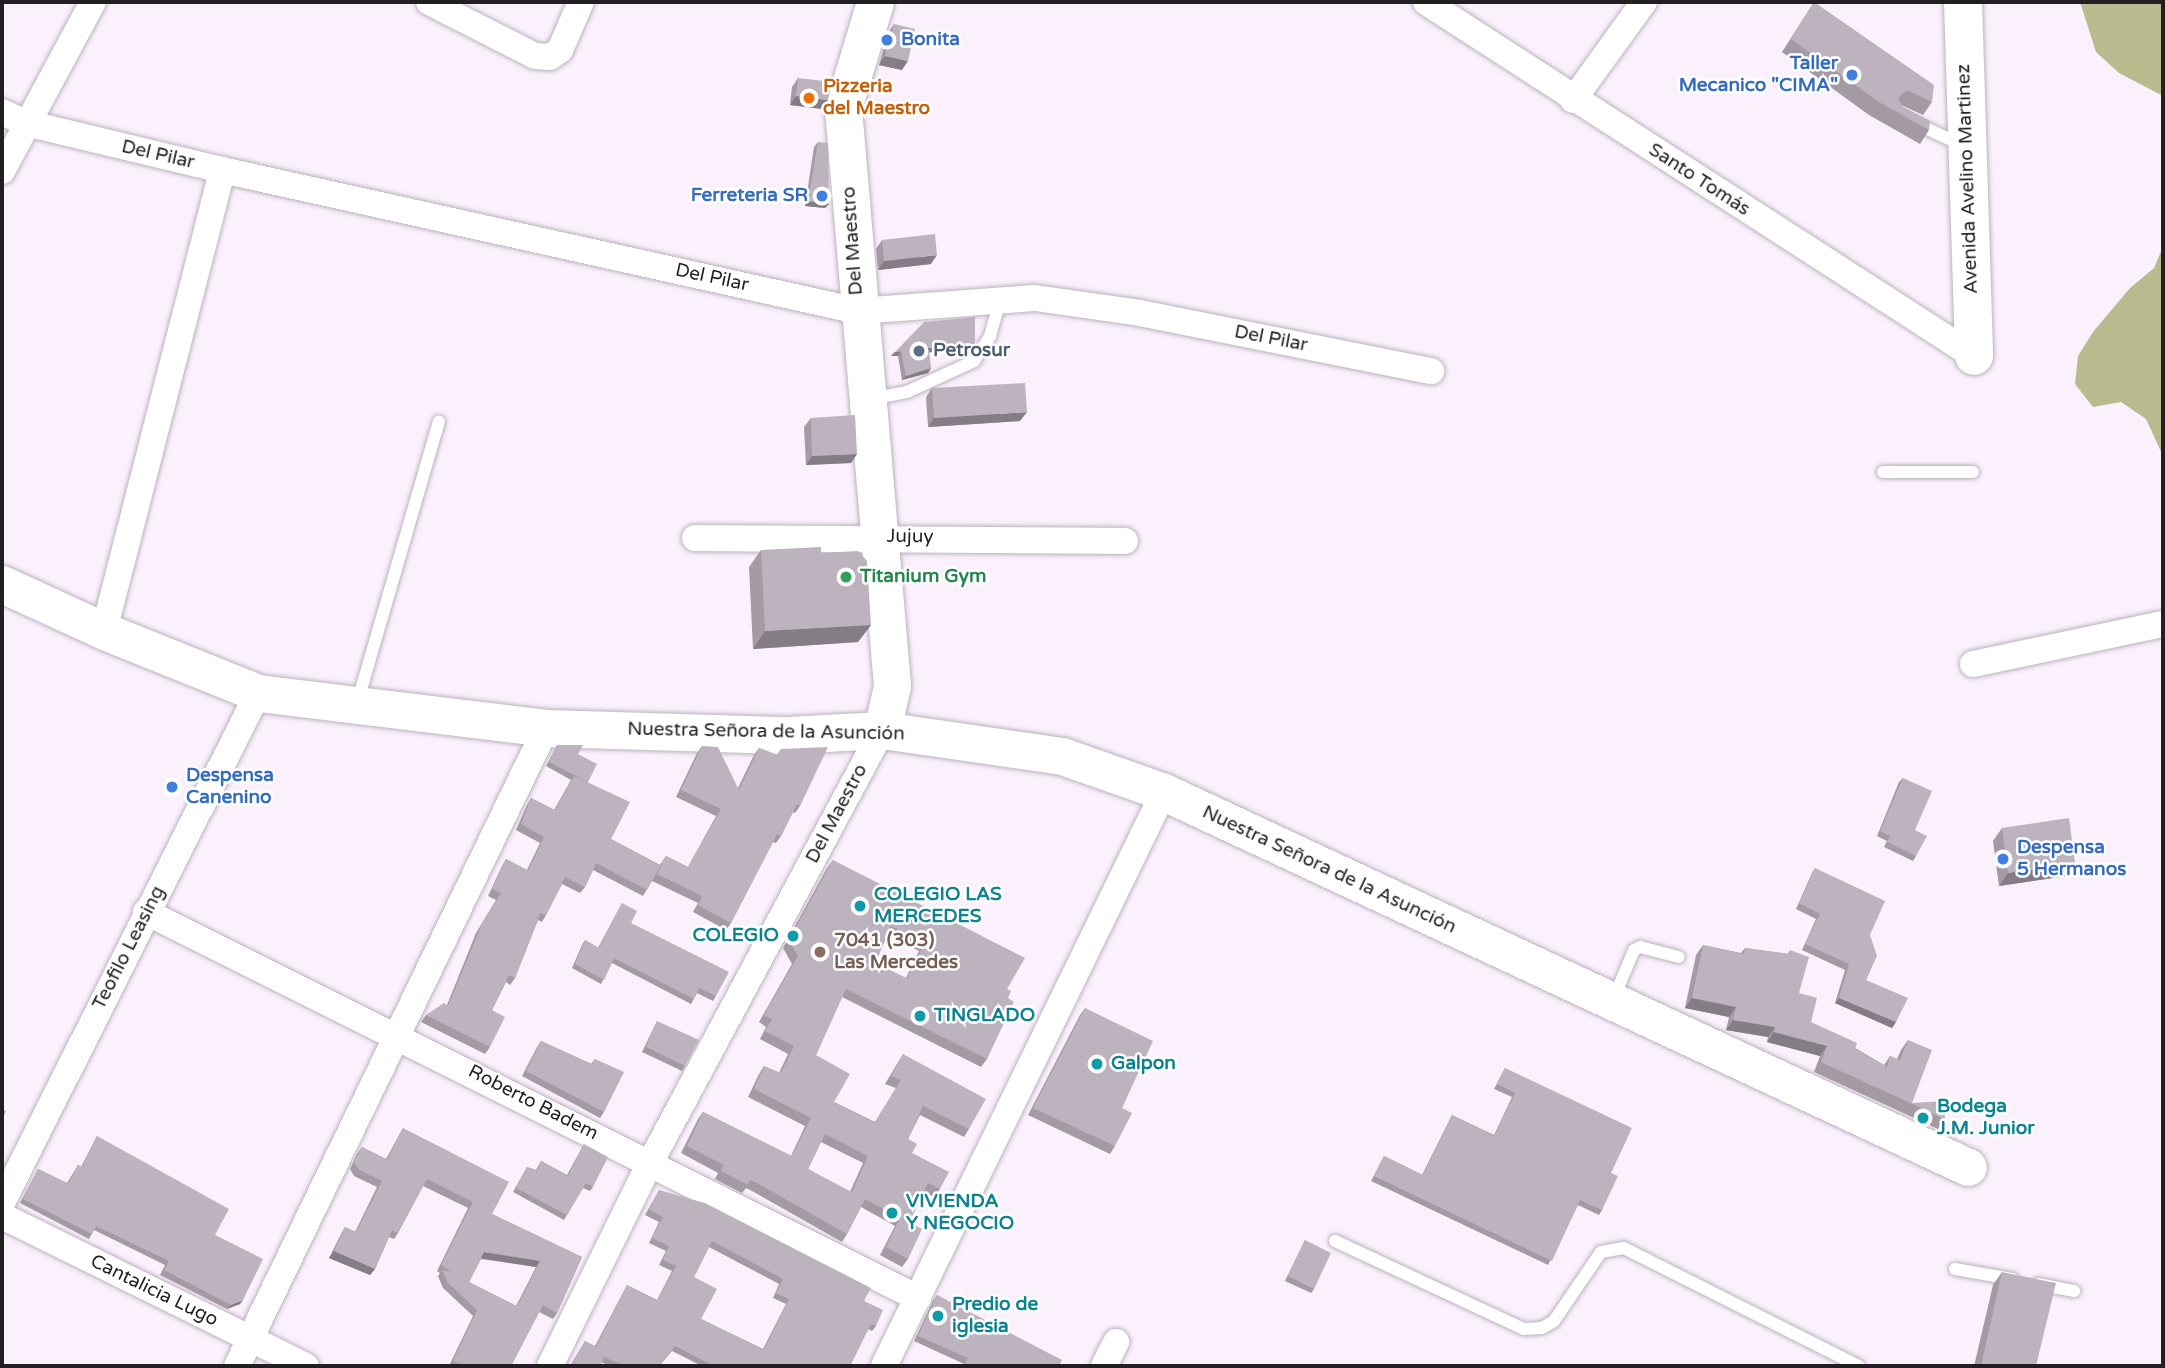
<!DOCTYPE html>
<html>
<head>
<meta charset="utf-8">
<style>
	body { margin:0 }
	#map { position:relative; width:2165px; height:1368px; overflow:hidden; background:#faf1fd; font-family:"Varela Round",sans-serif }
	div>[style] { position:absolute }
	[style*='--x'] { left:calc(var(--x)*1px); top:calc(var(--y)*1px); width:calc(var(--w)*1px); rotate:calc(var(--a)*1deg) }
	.forest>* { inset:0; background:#b7bb8e }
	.roads { filter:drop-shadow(0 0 2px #bcb2be) drop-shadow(0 0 2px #bcb2be) }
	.lane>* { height:12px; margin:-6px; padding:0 6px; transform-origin:6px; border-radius:6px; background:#fff }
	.street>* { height:26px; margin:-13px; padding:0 13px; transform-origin:13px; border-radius:13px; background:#fff }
	.secondary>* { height:37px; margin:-18.5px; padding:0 18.5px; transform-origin:18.5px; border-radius:18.5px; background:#fff }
	.primary>* { height:38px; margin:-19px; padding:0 19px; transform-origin:19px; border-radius:19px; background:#fff }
	.wall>* { inset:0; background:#a39aa4 }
	.shaded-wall>* { inset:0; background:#847d86 }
	.building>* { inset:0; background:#bdb3bf }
	.dots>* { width:19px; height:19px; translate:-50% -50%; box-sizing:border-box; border:4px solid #fff; border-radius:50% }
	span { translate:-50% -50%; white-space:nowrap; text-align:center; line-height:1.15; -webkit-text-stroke:5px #fff; paint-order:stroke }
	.shop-label { font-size:19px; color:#366cbe; font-weight:700 }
	.left { translate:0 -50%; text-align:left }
	.right { translate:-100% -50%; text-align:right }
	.food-label { font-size:19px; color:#c56008; font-weight:700 }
	.street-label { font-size:19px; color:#221f23 }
	.service-label { font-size:19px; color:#4e5e75; font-weight:700 }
	.leisure-label { font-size:19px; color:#27864d; font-weight:700 }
	.culture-label { font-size:19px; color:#0d838f; font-weight:700 }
	.education-label { font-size:19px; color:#785e54; font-weight:700 }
	.frame { position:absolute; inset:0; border:4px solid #221f23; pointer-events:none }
</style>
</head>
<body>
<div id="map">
	<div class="forest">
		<div style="clip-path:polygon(2080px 2px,2163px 2px,2163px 96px,2119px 73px,2096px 52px)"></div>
		<div style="clip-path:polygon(2163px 247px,2163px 456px,2146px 419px,2121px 402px,2093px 407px,2075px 384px,2078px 356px,2093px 332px,2130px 288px,2154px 268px)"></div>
	</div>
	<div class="roads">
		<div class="lane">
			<div style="--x:1917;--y:124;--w:52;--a:25.1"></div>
			<div style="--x:871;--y:399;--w:37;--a:-11"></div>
			<div style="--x:907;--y:392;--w:74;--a:-24.8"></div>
			<div style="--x:974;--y:361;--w:30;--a:-57"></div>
			<div style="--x:990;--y:336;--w:35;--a:-74"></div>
			<div style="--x:1883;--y:472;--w:90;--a:0"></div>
			<div style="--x:358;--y:700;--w:290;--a:-73.8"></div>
			<div style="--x:1613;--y:1000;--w:54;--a:-67.2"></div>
			<div style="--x:1634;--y:950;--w:7;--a:-27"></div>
			<div style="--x:1640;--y:947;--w:40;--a:14.4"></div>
			<div style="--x:1335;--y:1241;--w:208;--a:25"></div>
			<div style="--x:1524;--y:1329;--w:18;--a:-3"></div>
			<div style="--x:1542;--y:1328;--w:14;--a:-30"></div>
			<div style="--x:1554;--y:1321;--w:83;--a:-55.7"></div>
			<div style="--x:1601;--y:1252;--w:23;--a:-10"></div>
			<div style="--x:1624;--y:1248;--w:263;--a:26.7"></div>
			<div style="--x:1955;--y:1269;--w:59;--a:9.8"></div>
			<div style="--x:2038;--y:1284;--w:37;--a:11"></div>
		</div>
		<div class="street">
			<div style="--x:429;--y:2;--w:119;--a:27"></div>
			<div style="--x:535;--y:56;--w:15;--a:4"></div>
			<div style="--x:550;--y:57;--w:12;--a:-35"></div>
			<div style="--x:560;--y:50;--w:52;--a:-66.4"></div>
			<div style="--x:1426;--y:2;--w:652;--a:32.86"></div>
			<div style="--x:1573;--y:100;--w:121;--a:-54.1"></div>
			<div style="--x:2;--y:112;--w:26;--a:25"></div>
			<div style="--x:26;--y:123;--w:202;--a:13.5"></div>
			<div style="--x:222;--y:170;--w:651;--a:12.5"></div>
			<div style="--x:858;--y:311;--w:177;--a:-4.2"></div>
			<div style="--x:1035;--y:298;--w:106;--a:8.1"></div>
			<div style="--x:1140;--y:313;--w:297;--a:11.3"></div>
			<div style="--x:2;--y:171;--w:192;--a:-61.7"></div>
			<div style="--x:695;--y:538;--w:430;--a:0.4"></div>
			<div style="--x:104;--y:631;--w:476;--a:-75.6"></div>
			<div style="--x:1973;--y:664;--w:194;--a:-11.9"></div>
			<div style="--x:146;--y:912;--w:863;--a:26.57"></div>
			<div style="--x:2;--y:1203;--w:571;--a:-63.35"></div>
			<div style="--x:2;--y:1216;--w:339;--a:26.3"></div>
			<div style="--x:237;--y:1366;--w:709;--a:-64.16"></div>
			<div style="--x:550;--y:1366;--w:226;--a:-63.8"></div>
			<div style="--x:650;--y:1163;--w:491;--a:-61.8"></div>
			<div style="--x:884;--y:1366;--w:639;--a:-64"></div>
			<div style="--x:1104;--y:1366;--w:27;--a:-63"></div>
		</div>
		<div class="secondary">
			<div style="--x:875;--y:2;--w:111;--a:106.8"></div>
			<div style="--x:843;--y:108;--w:580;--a:85.15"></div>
			<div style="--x:892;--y:686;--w:45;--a:102.8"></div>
			<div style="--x:2;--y:584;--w:112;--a:24.7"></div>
			<div style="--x:104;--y:631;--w:166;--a:21.9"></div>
			<div style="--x:258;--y:693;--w:290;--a:6.9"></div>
			<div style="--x:546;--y:728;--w:242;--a:1.7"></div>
			<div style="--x:788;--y:735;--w:94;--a:-3"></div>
			<div style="--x:882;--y:730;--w:182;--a:8.2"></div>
			<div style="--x:1062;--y:756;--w:108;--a:19.4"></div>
			<div style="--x:1164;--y:792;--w:887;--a:25.01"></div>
		</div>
		<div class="primary">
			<div style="--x:1963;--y:2;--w:354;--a:88.2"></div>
		</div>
	</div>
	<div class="wall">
		<div style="clip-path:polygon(1814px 2px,1932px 102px,1923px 115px,1901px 105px,1929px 130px,1920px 144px,1869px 115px,1782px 52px)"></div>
		<div style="clip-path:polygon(894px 24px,902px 70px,879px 65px,888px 33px)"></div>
		<div style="clip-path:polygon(798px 78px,822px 109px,790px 105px,792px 87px)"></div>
		<div style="clip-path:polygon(818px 142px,829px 204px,825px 208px,805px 206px,814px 147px)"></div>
		<div style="clip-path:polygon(882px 240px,931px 264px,878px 270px,876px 249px)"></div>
		<div style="clip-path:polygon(975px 343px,972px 347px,929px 352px,931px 368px,928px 373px,902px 380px,898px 356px,891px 356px,895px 352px)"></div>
		<div style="clip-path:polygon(932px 388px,1020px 421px,928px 427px,926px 397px)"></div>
		<div style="clip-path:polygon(811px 418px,857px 454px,851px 463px,806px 465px,804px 427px)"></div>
		<div style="clip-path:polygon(761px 550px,821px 553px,871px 625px,858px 642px,753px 649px,749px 567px)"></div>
		<div style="clip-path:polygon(557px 745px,578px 754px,588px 782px,611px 839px,660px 865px,666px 856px,688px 867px,716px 816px,676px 797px,697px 753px,702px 746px,738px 788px,754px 755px,759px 748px,777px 755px,781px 749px,800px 806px,795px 813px,793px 812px,781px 836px,776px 843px,773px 842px,731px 923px,726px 930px,693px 912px,698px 903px,652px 881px,643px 896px,593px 870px,585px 887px,580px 893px,562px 884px,546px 915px,542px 922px,538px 920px,515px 978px,510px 985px,506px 982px,492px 1010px,490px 1047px,485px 1054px,421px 1022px,426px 1015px,447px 1005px,476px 933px,496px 900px,488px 896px,502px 866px,506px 859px,527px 870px,540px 843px,516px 830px,527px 805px,531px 798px,554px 810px,571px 780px,546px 766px)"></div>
		<div style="clip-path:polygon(1903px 778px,1915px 830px,1916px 856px,1913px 861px,1884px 847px,1887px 841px,1877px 836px,1899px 782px)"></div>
		<div style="clip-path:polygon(2002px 828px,2075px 863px,2066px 876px,1999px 886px,1993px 841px)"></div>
		<div style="clip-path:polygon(evenodd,833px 860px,1007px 989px,1008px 998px,987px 1059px,981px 1067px,842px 997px,816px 1055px,834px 1102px,875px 1122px,896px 1088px,885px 1084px,903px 1054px,969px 1129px,964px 1137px,920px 1115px,908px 1139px,912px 1153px,940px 1189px,934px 1197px,924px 1192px,909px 1222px,908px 1259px,902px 1267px,880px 1255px,895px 1226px,861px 1207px,847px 1234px,842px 1242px,752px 1191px,746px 1188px,742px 1193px,715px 1179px,718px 1173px,681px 1153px,698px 1119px,703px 1112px,791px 1156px,805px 1126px,748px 1097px,759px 1074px,764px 1066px,779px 1073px,788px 1054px,760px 1039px,766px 1027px,759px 1022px,792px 964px,783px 948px,827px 868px,833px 860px,888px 934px,919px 951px,906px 978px,875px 963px,888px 934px,833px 860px,821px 1142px,863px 1163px,850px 1192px,808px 1169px,821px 1142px)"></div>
		<div style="clip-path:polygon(1815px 868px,1870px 935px,1866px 980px,1896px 1022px,1892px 1028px,1835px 1003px,1845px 970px,1802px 950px,1816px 919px,1796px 909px,1812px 873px)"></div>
		<div style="clip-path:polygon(622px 903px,631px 923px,716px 996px,713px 1001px,697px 993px,691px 1004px,612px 963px,601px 984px,572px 968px,582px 945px,585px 940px,598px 948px)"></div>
		<div style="clip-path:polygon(1703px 945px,1741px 953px,1745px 948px,1788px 954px,1790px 950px,1799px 993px,1811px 1022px,1884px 1065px,1890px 1056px,1897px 1059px,1901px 1050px,1908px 1040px,1912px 1103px,1945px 1119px,1938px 1129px,1814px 1072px,1820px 1056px,1767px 1042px,1768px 1037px,1726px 1030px,1729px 1017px,1685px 1008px,1696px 955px)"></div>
		<div style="clip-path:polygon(1085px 1008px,1115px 1146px,1110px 1154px,1028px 1115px,1080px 1015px)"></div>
		<div style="clip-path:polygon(657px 1021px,685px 1066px,682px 1071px,642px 1052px)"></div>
		<div style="clip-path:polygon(541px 1041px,591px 1064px,595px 1059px,604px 1112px,600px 1118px,522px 1076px,537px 1047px)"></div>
		<div style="clip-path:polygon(1505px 1068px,1611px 1173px,1602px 1210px,1599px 1215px,1578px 1205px,1548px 1265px,1371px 1181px,1384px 1156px,1422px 1175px,1452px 1115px,1494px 1135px,1512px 1097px,1494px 1089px)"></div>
		<div style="clip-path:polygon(evenodd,403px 1128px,492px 1214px,582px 1257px,557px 1313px,553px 1319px,539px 1312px,511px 1366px,449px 1366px,473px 1316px,443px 1288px,438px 1276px,440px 1273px,437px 1271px,468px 1208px,423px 1186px,398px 1233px,394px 1239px,389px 1237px,375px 1269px,370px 1275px,329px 1258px,341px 1234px,345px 1227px,355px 1232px,377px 1187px,354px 1176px,350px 1169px,357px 1154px,362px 1147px,386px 1159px,403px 1128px,481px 1259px,536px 1267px,516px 1306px,469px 1282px,481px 1259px)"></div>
		<div style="clip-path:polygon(97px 1136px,215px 1235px,240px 1304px,227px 1309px,160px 1275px,165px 1265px,94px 1230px,89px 1239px,20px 1203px,38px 1169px,67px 1183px,78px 1165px,81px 1167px)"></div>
		<div style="clip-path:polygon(584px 1144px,593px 1187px,590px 1191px,583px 1188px,564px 1220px,513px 1192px,527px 1167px,536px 1170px,541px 1161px,567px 1175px)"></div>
		<div style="clip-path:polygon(evenodd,659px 1190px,864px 1301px,876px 1326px,872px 1331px,868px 1329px,850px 1366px,702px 1366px,672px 1351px,659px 1366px,610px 1366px,601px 1362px,600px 1366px,570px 1366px,585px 1341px,595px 1346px,627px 1285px,657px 1300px,672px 1271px,659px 1265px,666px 1251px,649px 1243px,659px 1222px,645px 1215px,659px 1190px,709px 1247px,779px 1284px,773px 1298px,786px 1304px,763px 1349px,701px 1319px,694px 1277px,709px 1247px)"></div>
		<div style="clip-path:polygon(1305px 1240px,1314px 1289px,1311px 1293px,1285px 1281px)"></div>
		<div style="clip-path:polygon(2002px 1272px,2036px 1366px,1974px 1366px,1993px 1285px)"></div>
		<div style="clip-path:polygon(937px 1295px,1059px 1366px,963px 1366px,964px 1364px,914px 1341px,933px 1301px)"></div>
	</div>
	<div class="shaded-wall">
		<div style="clip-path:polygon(885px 56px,908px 61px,902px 70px,879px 65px)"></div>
		<div style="clip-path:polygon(796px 96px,828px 100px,822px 109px,790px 105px)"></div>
		<div style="clip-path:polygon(808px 201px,829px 204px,825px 208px,805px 206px)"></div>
		<div style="clip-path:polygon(937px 255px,931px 264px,878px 270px,884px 261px)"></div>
		<div style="clip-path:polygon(975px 343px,972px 347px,925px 353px,928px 348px)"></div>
		<div style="clip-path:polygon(901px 351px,898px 356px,891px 356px,895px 352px)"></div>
		<div style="clip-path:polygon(931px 368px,928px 373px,902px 380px,906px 376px)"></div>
		<div style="clip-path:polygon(1027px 412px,1020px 421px,928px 427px,934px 418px)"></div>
		<div style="clip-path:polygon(857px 454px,851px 463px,806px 465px,812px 456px)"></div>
		<div style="clip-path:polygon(871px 625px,858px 642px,753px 649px,765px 631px)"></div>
		<div style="clip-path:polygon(2075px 863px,2066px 876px,1999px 886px,2008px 873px)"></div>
		<div style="clip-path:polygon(1692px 998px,1736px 1007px,1729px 1017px,1685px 1008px)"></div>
		<div style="clip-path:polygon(1839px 998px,1896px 1022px,1892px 1028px,1835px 1003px)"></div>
		<div style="clip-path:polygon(1733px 1020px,1775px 1027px,1768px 1037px,1726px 1030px)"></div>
		<div style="clip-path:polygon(1774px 1032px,1827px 1046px,1820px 1056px,1767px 1042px)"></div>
		<div style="clip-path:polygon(334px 1251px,375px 1269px,370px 1275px,329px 1258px)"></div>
		<div style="clip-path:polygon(484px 1252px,540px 1261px,536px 1267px,480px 1258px)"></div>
		<div style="clip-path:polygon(243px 1300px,240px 1304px,227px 1309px,231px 1305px)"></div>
	</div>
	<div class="building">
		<div style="clip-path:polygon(1814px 2px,1934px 85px,1932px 102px,1907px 90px,1898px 98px,1902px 106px,1930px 121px,1929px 130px,1879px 102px,1791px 39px)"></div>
		<div style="clip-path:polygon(894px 24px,915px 29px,908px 61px,885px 56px)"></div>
		<div style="clip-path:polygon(798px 78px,832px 82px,828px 100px,796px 96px)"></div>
		<div style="clip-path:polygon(818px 142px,828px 143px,829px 204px,808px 201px)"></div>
		<div style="clip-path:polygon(935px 234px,937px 255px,884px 261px,882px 240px)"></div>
		<div style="clip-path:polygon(975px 317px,975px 343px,928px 348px,931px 368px,906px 376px,901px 351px,895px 352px,924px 322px)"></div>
		<div style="clip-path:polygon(1025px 383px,1027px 412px,934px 418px,932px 388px)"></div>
		<div style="clip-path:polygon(855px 415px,857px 454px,812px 456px,811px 418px)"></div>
		<div style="clip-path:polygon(821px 547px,821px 553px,858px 551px,867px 561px,871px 625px,765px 631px,761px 550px)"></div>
		<div style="clip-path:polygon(557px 745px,583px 745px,578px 754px,597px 764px,588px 782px,549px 762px)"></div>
		<div style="clip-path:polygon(702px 746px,718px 747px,739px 790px,759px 748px,778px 755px,781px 749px,828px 747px,800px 806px,797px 804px,781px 836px,777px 834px,731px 923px,698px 905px,702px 896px,657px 874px,666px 856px,688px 867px,721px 809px,681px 790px)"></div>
		<div style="clip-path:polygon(574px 776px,630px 802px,611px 839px,660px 866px,647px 890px,596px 863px,585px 887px,565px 877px,546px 915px,540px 913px,515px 978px,509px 975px,492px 1010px,505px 1017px,490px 1047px,426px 1015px,444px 1003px,448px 1006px,481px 926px,501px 893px,492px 889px,506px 859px,528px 871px,544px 837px,521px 824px,531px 798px,555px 810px)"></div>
		<div style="clip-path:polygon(1903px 778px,1932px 791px,1915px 830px,1927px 836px,1916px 856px,1887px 842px,1890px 836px,1880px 831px)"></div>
		<div style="clip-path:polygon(2069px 818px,2075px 863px,2008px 873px,2002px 828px)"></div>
		<div style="clip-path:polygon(evenodd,833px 860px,1025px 958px,1007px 989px,1011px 991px,1008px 998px,1014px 1002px,987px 1059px,846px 989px,816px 1055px,850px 1074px,834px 1102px,875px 1123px,901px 1080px,891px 1076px,903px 1054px,986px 1099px,969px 1129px,923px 1106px,908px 1139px,917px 1144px,912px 1153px,949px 1172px,940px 1189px,928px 1183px,909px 1222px,922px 1229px,908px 1259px,886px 1247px,900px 1218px,852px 1192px,868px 1156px,825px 1134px,808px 1169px,865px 1199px,847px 1234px,757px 1183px,750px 1180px,748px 1185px,721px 1171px,724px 1165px,687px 1146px,703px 1112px,792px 1156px,811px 1118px,754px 1089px,764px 1066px,781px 1073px,794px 1046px,765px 1031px,772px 1019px,764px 1015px,798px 956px,789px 940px,833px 860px,891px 926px,924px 944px,907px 979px,875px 963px,891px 926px)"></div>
		<div style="clip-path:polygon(1815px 868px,1885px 901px,1870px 935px,1877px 956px,1866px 980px,1908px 998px,1896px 1022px,1839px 998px,1849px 964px,1805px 944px,1820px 914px,1799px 903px)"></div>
		<div style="clip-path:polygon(622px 903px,637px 911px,631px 923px,729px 972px,716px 996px,699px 988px,694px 999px,614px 958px,604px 980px,575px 964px,585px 940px,599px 948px)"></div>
		<div style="clip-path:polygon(1703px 945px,1744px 954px,1745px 948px,1790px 954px,1790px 950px,1809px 957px,1799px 993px,1817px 998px,1811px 1022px,1857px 1043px,1855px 1049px,1887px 1067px,1890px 1056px,1900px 1060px,1908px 1040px,1932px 1050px,1912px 1103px,1944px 1101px,1945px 1119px,1821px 1062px,1827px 1046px,1774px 1032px,1775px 1027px,1733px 1020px,1736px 1007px,1692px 998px)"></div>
		<div style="clip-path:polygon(1085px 1008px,1153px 1041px,1122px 1108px,1132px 1113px,1115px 1146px,1033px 1108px)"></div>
		<div style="clip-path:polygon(657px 1021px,699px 1040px,685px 1066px,646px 1047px)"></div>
		<div style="clip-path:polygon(541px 1041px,592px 1064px,595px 1059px,624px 1072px,604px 1112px,526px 1071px)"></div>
		<div style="clip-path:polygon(1505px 1068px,1632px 1128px,1611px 1173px,1618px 1176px,1602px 1210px,1580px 1200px,1552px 1261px,1374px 1176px,1384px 1156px,1423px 1175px,1452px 1115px,1494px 1136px,1515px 1093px,1497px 1084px)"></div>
		<div style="clip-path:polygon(2px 1109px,6px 1111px,2px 1119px)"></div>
		<div style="clip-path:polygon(evenodd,403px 1128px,509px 1182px,492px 1214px,582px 1257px,557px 1313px,543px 1305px,511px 1366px,465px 1366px,453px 1361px,477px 1310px,447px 1282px,442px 1270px,452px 1272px,441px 1265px,473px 1202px,427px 1179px,398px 1233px,392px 1230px,375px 1269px,334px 1251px,345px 1227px,356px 1232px,382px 1181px,359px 1170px,354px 1162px,362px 1147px,387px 1160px,403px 1128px,484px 1252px,540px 1261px,517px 1306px,469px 1282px,484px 1252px)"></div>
		<div style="clip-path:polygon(97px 1136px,229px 1209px,215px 1235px,263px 1259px,243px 1300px,231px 1305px,164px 1270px,169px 1261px,96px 1226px,92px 1234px,23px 1199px,38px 1169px,68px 1184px,78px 1165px,82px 1167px)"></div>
		<div style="clip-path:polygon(584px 1144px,608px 1157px,593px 1187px,586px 1183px,567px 1215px,516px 1188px,527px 1167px,537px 1171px,541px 1161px,568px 1176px)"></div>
		<div style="clip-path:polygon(evenodd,659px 1190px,705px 1203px,871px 1288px,864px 1301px,883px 1310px,876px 1326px,871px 1324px,850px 1366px,712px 1366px,712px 1365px,675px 1346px,658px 1366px,624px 1366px,604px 1357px,600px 1366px,571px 1366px,585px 1341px,596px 1347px,627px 1285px,657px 1301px,676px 1266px,663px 1260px,669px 1246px,652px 1238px,663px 1217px,649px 1210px,659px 1190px,712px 1241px,783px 1279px,776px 1293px,789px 1299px,764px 1350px,701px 1319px,717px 1289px,694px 1277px,712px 1241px)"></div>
		<div style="clip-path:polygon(1305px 1240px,1331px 1253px,1314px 1289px,1288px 1276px)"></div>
		<div style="clip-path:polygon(2002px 1272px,2056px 1283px,2036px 1366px,1981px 1366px)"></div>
		<div style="clip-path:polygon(937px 1295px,1062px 1360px,1059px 1366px,964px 1366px,968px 1358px,918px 1336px)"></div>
	</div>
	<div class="dots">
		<div style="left:887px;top:40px;background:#3f7fe0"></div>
		<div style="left:1852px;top:75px;background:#3f7fe0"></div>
		<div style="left:809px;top:98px;background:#e8710a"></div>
		<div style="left:822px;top:196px;background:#3f7fe0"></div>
		<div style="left:919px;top:351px;background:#5c6f8a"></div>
		<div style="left:846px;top:577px;background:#2e9e5b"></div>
		<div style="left:172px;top:787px;background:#3f7fe0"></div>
		<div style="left:2003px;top:859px;background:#3f7fe0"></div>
		<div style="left:860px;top:906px;background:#0f9aa8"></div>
		<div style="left:793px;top:936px;background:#0f9aa8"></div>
		<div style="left:820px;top:952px;background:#8d6e63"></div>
		<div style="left:920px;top:1016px;background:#0f9aa8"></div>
		<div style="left:1097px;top:1064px;background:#0f9aa8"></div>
		<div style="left:1923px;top:1118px;background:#0f9aa8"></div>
		<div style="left:892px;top:1213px;background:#0f9aa8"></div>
		<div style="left:938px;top:1316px;background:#0f9aa8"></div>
	</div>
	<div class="shop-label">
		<span class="left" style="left:901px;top:40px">Bonita</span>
		<span class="right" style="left:1838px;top:75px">Taller<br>Mecanico "CIMA"</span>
		<span class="right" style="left:808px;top:196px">Ferreteria SR</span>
		<span class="left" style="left:186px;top:787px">Despensa<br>Canenino</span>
		<span class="left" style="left:2017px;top:859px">Despensa<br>5 Hermanos</span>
	</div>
	<div class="food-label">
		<span class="left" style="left:823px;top:98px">Pizzeria<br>del Maestro</span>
	</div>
	<div class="street-label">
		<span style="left:158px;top:155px;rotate:13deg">Del Pilar</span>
		<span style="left:1968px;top:179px;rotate:-92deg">Avenida Avelino Martinez</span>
		<span style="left:1699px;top:180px;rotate:33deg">Santo Tomás</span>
		<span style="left:853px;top:241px;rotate:-94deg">Del Maestro</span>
		<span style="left:712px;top:278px;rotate:12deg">Del Pilar</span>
		<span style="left:1271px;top:339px;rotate:11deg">Del Pilar</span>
		<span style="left:910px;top:537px;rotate:1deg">Jujuy</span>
		<span style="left:766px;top:732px;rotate:1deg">Nuestra Señora de la Asunción</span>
		<span style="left:837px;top:814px;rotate:-62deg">Del Maestro</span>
		<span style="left:1329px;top:870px;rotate:25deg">Nuestra Señora de la Asunción</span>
		<span style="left:129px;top:948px;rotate:-63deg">Teofilo Leasing</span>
		<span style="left:533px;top:1103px;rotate:27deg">Roberto Badem</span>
		<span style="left:154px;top:1291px;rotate:26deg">Cantalicia Lugo</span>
	</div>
	<div class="service-label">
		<span class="left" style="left:933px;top:351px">Petrosur</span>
	</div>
	<div class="leisure-label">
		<span class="left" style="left:860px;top:577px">Titanium Gym</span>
	</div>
	<div class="culture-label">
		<span class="left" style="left:874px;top:906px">COLEGIO LAS<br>MERCEDES</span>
		<span class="right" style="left:779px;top:936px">COLEGIO</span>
		<span class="left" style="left:934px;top:1016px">TINGLADO</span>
		<span class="left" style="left:1111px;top:1064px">Galpon</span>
		<span class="left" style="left:1937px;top:1118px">Bodega<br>J.M. Junior</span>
		<span class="left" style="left:906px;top:1213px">VIVIENDA<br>Y NEGOCIO</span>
		<span class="left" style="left:952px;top:1316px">Predio de<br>iglesia</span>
	</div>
	<div class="education-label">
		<span class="left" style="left:834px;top:952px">7041 (303)<br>Las Mercedes</span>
	</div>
	<div class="frame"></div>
</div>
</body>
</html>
